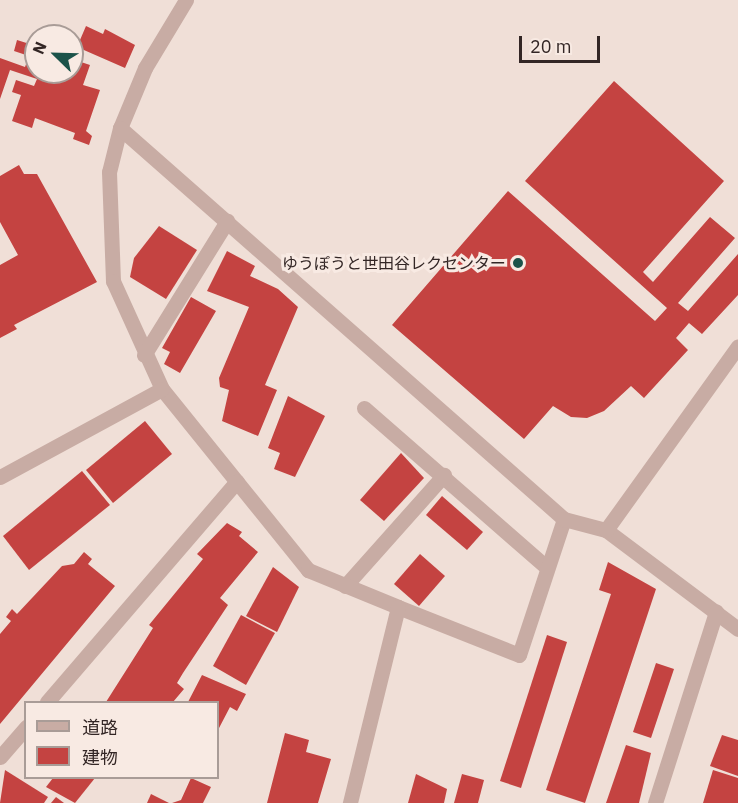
<!DOCTYPE html>
<html>
<head>
<meta charset="utf-8">
<style>
	body { margin:0 }
	#map { position:relative; width:738px; height:803px; overflow:hidden; background:#f0dfd7; font-family:"IBM Plex Sans","Noto Sans JP",sans-serif }
	div>[style] { position:absolute }
	[style*='--x'] { left:calc(var(--x)*1px); top:calc(var(--y)*1px); width:calc(var(--w)*1px); rotate:calc(var(--a)*1deg) }
	.building>* { inset:0; background:#c44341 }
	.lane>* { height:15px; margin:-7.5px; padding:0 7.5px; transform-origin:7.5px; border-radius:7.5px; background:#c8aca4 }
	.street>* { height:15px; margin:-7.5px; padding:0 7.5px; transform-origin:7.5px; border-radius:7.5px; background:#c8aca4 }
	.dots>* { width:16px; height:16px; translate:-50% -50%; box-sizing:border-box; border:3px solid #f8eae3; border-radius:50% }
	span { translate:-50% -50%; white-space:nowrap; text-align:center; line-height:1.15; -webkit-text-stroke:6px #f8eae3; paint-order:stroke }
	.poi-label { font-size:16px; color:#332625 }
	.right { translate:-100% -50%; text-align:right }
	.legend { position:absolute; left:24px; top:701px; width:195px; height:78px; box-sizing:border-box; background:#f8eae3; border:2px solid #a99c97; margin:0; padding:8px 10px; list-style:none; font-size:18px; color:#332625 }
	.legend li { display:flex; align-items:center; gap:12px; height:30px }
	.legend b { width:30px; border:2px solid #a99c97 }
	.north { position:absolute; left:24px; top:24px; width:60px; height:60px; box-sizing:border-box; background:#f8eae3; border:2px solid #a99c97; border-radius:50%; rotate:293deg; font-size:16px; font-weight:700; line-height:24px; text-align:center; color:#332625 }
	.north::after { content:''; display:block; margin:auto; width:21px; height:27px; background:#1c534a; clip-path:polygon(50% 0,100% 100%,50% 72%,0 100%) }
	.scale { position:absolute; left:519px; top:36px; width:81px; height:27px; box-sizing:border-box; border:3px solid #332625; border-top:0; padding-left:8px; font-size:18px; line-height:21px; white-space:nowrap; color:#332625; -webkit-text-stroke:4px #f8eae3; paint-order:stroke }
</style>
</head>
<body>
<div id="map">
	<div class="building">
		<div style="clip-path:polygon(86px 26px,103px 34px,105px 29px,135px 45px,125px 68px,77px 47px)"></div>
		<div style="clip-path:polygon(17px 40px,36px 46px,36px 72px,72px 72px,72px 59px,90px 65px,83px 85px,100px 90px,86px 131px,92px 136px,89px 145px,73px 139px,75px 133px,35px 118px,32px 128px,12px 121px,21px 95px,12px 92px,16px 80px,34px 86px,37px 79px,10px 70px,0 99px,0 58px,25px 67px,29px 56px,14px 51px)"></div>
		<div style="clip-path:polygon(614px 81px,724px 181px,643px 272px,653px 282px,710px 217px,735px 238px,678px 303px,688px 311px,738px 254px,738px 295px,702px 334px,689px 323px,676px 338px,688px 350px,644px 398px,631px 386px,604px 411px,587px 418px,571px 417px,553px 406px,524px 439px,392px 325px,508px 191px,655px 321px,667px 308px,525px 181px)"></div>
		<div style="clip-path:polygon(19px 165px,24px 174px,37px 174px,97px 282px,14px 325px,17px 329px,0 338px,0 265px,18px 255px,0 222px,0 176px)"></div>
		<div style="clip-path:polygon(159px 226px,197px 250px,166px 299px,130px 277px,134px 258px)"></div>
		<div style="clip-path:polygon(227px 251px,255px 266px,250px 276px,278px 289px,298px 307px,265px 385px,277px 390px,258px 436px,222px 421px,229px 390px,220px 387px,219px 378px,249px 307px,207px 291px)"></div>
		<div style="clip-path:polygon(191px 297px,216px 311px,180px 373px,164px 364px,170px 352px,162px 348px)"></div>
		<div style="clip-path:polygon(288px 396px,325px 416px,295px 477px,274px 469px,280px 453px,268px 448px)"></div>
		<div style="clip-path:polygon(145px 421px,172px 454px,113px 503px,86px 470px)"></div>
		<div style="clip-path:polygon(401px 453px,424px 478px,384px 521px,360px 500px)"></div>
		<div style="clip-path:polygon(82px 471px,110px 505px,29px 570px,3px 536px)"></div>
		<div style="clip-path:polygon(442px 496px,483px 532px,467px 550px,426px 515px)"></div>
		<div style="clip-path:polygon(227px 523px,242px 532px,239px 536px,258px 552px,220px 598px,228px 605px,183px 673px,177px 683px,184px 689px,173px 702px,106px 702px,153px 628px,149px 625px,203px 559px,197px 554px)"></div>
		<div style="clip-path:polygon(84px 552px,92px 559px,88px 564px,115px 586px,0 724px,0 634px,11px 621px,6px 617px,12px 609px,17px 614px,62px 566px,74px 564px)"></div>
		<div style="clip-path:polygon(420px 554px,445px 576px,419px 606px,394px 584px)"></div>
		<div style="clip-path:polygon(608px 562px,656px 589px,585px 803px,546px 790px,611px 594px,599px 590px)"></div>
		<div style="clip-path:polygon(273px 567px,299px 587px,277px 632px,246px 616px)"></div>
		<div style="clip-path:polygon(241px 615px,275px 633px,246px 685px,213px 666px)"></div>
		<div style="clip-path:polygon(547px 635px,567px 642px,521px 788px,500px 781px)"></div>
		<div style="clip-path:polygon(656px 663px,674px 669px,651px 738px,633px 732px)"></div>
		<div style="clip-path:polygon(202px 675px,246px 694px,237px 711px,230px 707px,218px 730px,218px 702px,188px 702px)"></div>
		<div style="clip-path:polygon(285px 733px,309px 740px,306px 752px,331px 759px,318px 803px,267px 803px)"></div>
		<div style="clip-path:polygon(722px 735px,738px 740px,738px 776px,710px 766px)"></div>
		<div style="clip-path:polygon(626px 745px,651px 753px,639px 803px,606px 803px)"></div>
		<div style="clip-path:polygon(5px 770px,48px 797px,44px 803px,0 803px)"></div>
		<div style="clip-path:polygon(713px 770px,738px 778px,738px 803px,703px 803px)"></div>
		<div style="clip-path:polygon(416px 774px,447px 789px,444px 803px,408px 803px)"></div>
		<div style="clip-path:polygon(462px 774px,484px 780px,478px 803px,454px 803px)"></div>
		<div style="clip-path:polygon(53px 778px,95px 778px,75px 803px,46px 787px)"></div>
		<div style="clip-path:polygon(191px 778px,211px 787px,203px 803px,172px 803px,181px 800px)"></div>
		<div style="clip-path:polygon(151px 794px,169px 803px,147px 803px)"></div>
		<div style="clip-path:polygon(56px 797px,64px 803px,51px 803px)"></div>
	</div>
	<div class="lane">
		<div style="--x:364;--y:408;--w:242;--a:41.1"></div>
		<div style="--x:345;--y:586;--w:149;--a:-48.3"></div>
		<div style="--x:398;--y:607;--w:130;--a:21.6"></div>
		<div style="--x:519;--y:655;--w:143;--a:-71.7"></div>
	</div>
	<div class="street">
		<div style="--x:186;--y:0;--w:79;--a:121.1"></div>
		<div style="--x:145;--y:68;--w:65;--a:112.6"></div>
		<div style="--x:120;--y:128;--w:45;--a:104"></div>
		<div style="--x:109;--y:172;--w:109;--a:87.9"></div>
		<div style="--x:113;--y:281;--w:119;--a:65.6"></div>
		<div style="--x:162;--y:389;--w:233;--a:51.1"></div>
		<div style="--x:308;--y:570;--w:97;--a:22.3"></div>
		<div style="--x:398;--y:607;--w:202;--a:103.8"></div>
		<div style="--x:120;--y:128;--w:592;--a:41.37"></div>
		<div style="--x:564;--y:519;--w:43;--a:14.7"></div>
		<div style="--x:606;--y:530;--w:165;--a:36.9"></div>
		<div style="--x:144;--y:355;--w:158;--a:-58.2"></div>
		<div style="--x:0;--y:477;--w:184;--a:-28.5"></div>
		<div style="--x:606;--y:530;--w:226;--a:-54.3"></div>
		<div style="--x:47;--y:702;--w:291;--a:-49.3"></div>
		<div style="--x:0;--y:757;--w:40;--a:-49"></div>
		<div style="--x:655;--y:803;--w:201;--a:-72.3"></div>
	</div>
	<div class="dots">
		<div style="left:518px;top:263px;background:#1c534a"></div>
	</div>
	<div class="poi-label">
		<span class="right" style="left:506px;top:263px">ゆうぽうと世田谷レクセンター</span>
	</div>
	<ul class="legend">
	<li><b style="height:8px;background:#c8aca4"></b>道路</li>
	<li><b style="height:16px;background:#c44341"></b>建物</li>
	</ul>
	<div class="north">N</div>
	<div class="scale">20 m</div>
</div>
</body>
</html>
